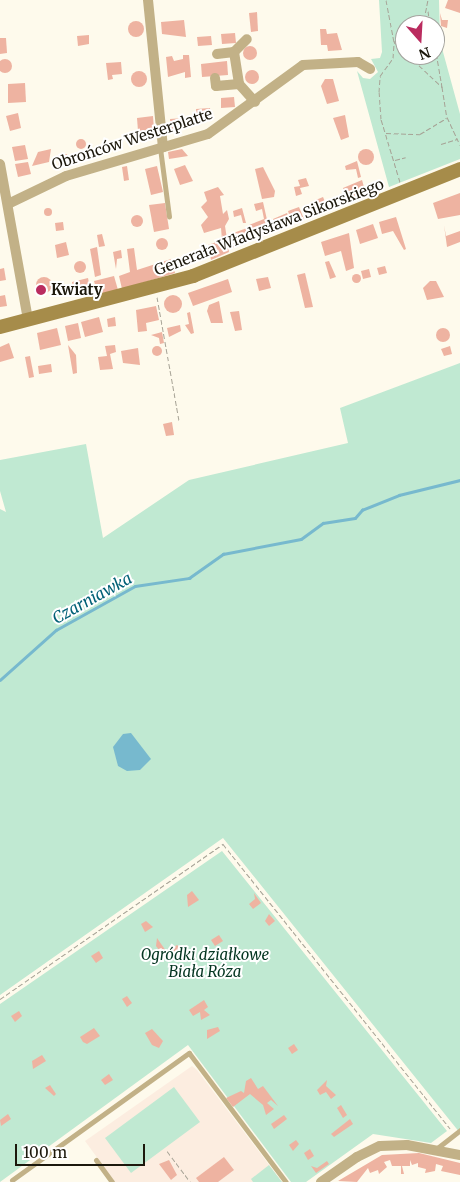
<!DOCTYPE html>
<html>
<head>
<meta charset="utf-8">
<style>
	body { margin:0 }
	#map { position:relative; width:460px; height:1182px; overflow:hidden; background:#fefaec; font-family:Merriweather,serif }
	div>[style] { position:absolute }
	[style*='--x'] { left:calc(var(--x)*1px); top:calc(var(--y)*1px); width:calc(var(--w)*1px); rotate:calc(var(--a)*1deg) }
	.education>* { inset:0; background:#fcede0 }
	.green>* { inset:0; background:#c0e9d2 }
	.water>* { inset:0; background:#77b9ce }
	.stream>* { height:2.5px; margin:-1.25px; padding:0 1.25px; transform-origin:1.25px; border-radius:1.25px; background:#77b9ce }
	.building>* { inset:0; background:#eeb3a1 }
	.round { border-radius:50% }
	.path>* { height:1px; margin-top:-0.5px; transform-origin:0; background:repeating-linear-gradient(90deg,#a6a295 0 5px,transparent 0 7.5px) }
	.lane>* { height:5px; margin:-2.5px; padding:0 2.5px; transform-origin:2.5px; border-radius:2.5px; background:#c2b187 }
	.street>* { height:10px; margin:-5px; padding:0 5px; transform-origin:5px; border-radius:5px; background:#c2b187 }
	.secondary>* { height:14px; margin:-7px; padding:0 7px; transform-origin:7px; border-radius:7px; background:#a68c4a }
	.dots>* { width:14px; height:14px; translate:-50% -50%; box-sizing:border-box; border:2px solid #fff; border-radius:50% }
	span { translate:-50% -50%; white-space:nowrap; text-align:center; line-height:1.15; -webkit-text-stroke:4px #fff; paint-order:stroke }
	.street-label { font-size:15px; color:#1c180c }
	.poi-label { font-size:15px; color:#1c180c; font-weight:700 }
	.left { translate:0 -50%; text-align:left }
	.park-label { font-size:15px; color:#043521; font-style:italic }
	.water-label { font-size:16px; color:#016076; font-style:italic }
	.north { position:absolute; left:395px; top:15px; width:50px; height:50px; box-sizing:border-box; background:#fff; border:1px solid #a4a39e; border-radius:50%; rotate:161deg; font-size:14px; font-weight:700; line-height:20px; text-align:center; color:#1c180c }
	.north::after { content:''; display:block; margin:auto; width:18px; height:22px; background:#ba2c5f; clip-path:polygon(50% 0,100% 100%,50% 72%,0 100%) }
	.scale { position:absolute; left:15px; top:1144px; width:130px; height:22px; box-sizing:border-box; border:2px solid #1c180c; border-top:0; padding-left:6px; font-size:15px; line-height:18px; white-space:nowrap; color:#1c180c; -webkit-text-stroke:4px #fff; paint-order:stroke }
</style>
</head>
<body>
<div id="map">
	<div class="education">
		<div style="clip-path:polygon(192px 1066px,197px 1070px,282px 1182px,115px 1182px,85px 1141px)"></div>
	</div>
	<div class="green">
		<div style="clip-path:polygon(evenodd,379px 0,439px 0,440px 41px,460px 114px,460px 159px,389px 187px,357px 71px,363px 78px,370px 79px,378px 72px,371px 59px,380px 58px,382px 52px,379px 0,405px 25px,435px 25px,435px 55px,405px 55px,405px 25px)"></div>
		<div style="clip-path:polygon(460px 363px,460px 1133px,223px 838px,0 995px,0 509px,6px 512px,0 491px,0 460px,86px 444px,103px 538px,189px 480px,348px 443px,340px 408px)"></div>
		<div style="clip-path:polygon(222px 851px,447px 1131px,431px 1143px,373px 1134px,306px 1182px,291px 1182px,188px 1045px,0 1182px,0 1004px)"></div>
		<div style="clip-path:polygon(174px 1087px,200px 1122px,131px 1173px,105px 1138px)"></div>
		<div style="clip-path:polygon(269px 1165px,282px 1182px,253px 1182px,251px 1179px)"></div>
	</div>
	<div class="water">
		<div style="clip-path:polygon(131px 733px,151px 759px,140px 770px,127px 771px,118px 766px,113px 747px,123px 734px)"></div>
	</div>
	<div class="stream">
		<div style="--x:0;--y:680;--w:75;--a:-41.8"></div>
		<div style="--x:56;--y:630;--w:90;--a:-29.1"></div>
		<div style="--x:135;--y:586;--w:55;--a:-8.4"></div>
		<div style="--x:189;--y:578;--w:42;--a:-35.2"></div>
		<div style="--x:223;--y:554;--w:79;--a:-10.9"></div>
		<div style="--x:301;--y:539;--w:27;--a:-36"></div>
		<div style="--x:323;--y:523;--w:32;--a:-9"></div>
		<div style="--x:355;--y:518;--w:11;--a:-49"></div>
		<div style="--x:362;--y:510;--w:40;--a:-22"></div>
		<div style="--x:399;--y:495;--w:63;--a:-13.8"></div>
	</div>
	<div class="building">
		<div style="clip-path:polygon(448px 0,460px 0,460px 13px,445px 8px)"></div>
		<div style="clip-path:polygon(257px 12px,258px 31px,251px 32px,249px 13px)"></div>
		<div style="clip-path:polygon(440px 13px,442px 20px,448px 20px,447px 28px,441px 26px)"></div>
		<div style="clip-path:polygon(184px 20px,186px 37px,162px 34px,161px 22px)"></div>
		<div class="round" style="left:128px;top:21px;width:16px;height:16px"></div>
		<div style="clip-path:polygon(320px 29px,326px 29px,327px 34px,337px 33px,342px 50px,328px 51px,327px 45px,321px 45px)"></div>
		<div style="clip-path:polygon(235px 33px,236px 43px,222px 44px,221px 34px)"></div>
		<div style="clip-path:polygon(89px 35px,89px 44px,78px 46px,77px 36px)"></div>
		<div style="clip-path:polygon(211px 36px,212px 45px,198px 46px,197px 37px)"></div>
		<div style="clip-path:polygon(0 38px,6px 38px,7px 53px,0 54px)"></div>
		<div class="round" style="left:243px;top:46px;width:14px;height:14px"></div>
		<div style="clip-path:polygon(183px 55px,189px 55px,191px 77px,185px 78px,185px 72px,168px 77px,166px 57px,172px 56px,174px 61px,183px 59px)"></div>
		<div class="round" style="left:-2px;top:59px;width:14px;height:14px"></div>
		<div style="clip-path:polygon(227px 61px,228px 75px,202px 77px,201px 64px)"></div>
		<div style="clip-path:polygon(121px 62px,122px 74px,112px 75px,113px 79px,108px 80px,106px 63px)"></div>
		<div class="round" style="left:245px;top:70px;width:14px;height:14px"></div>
		<div class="round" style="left:131px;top:71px;width:16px;height:16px"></div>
		<div style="clip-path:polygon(325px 79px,333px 79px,339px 101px,327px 104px,321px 86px)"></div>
		<div style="clip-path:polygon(25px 83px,26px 102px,8px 103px,8px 84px)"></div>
		<div style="clip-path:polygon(234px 97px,235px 107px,221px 108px,221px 98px)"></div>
		<div style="clip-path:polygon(210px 108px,211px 118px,197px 119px,196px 109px)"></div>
		<div style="clip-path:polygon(18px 113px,21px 128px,10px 131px,6px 116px)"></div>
		<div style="clip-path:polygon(345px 115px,349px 137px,341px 140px,333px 118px)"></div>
		<div style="clip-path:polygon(153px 116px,154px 130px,138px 131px,137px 118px)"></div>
		<div style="clip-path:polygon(184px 118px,185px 128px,171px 129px,170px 119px)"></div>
		<div class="round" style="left:76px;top:139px;width:10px;height:10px"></div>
		<div style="clip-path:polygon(25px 145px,28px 159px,15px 161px,12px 147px)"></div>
		<div class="round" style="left:358px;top:149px;width:16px;height:16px"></div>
		<div style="clip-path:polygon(51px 149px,49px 162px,32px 166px,38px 152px)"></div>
		<div style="clip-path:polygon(182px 149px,188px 156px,169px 159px,168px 152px)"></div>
		<div style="clip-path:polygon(67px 154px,69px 164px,59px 166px,57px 156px)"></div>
		<div style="clip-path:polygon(357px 161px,361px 177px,358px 178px,356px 169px,346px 170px,345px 166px)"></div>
		<div style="clip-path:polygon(28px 162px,31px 174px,18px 177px,15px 164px)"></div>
		<div style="clip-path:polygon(185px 165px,193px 181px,180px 185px,174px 169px)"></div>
		<div style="clip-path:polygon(127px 166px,129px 180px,124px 181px,122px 167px)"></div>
		<div style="clip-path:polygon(157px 166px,163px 192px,151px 195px,145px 169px)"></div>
		<div style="clip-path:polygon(263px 167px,275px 191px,274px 197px,262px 199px,255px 169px)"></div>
		<div style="clip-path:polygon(306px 178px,309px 186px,300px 188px,302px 194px,296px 196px,294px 187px,300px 186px,298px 180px)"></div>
		<div style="clip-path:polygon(362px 180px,366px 194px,348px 201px,343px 188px)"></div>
		<div style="clip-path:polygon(218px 187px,224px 195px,220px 196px,223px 214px,227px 210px,229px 219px,225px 226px,229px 252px,211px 260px,208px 245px,222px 240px,221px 228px,204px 233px,201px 225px,208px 217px,201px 207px,207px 201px,204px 192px)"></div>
		<div style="clip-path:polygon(460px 193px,460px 215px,438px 219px,433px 203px)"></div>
		<div style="clip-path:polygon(323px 197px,328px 209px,316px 214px,311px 202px)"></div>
		<div style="clip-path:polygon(263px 202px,270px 233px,253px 239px,249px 225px,264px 219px,262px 209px,256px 211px,254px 204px)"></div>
		<div style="clip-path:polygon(165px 203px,169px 229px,154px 232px,149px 205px)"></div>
		<div style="clip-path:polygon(299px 207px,304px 219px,280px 229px,275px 225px,273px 219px,287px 213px,292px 224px,288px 211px)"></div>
		<div class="round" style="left:44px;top:208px;width:8px;height:8px"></div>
		<div style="clip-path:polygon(242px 208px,246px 223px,243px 223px,241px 215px,234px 217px,233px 211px)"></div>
		<div class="round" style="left:131px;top:215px;width:12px;height:12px"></div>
		<div style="clip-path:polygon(396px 217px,406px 249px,404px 250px,393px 231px,382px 234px,379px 222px)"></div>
		<div style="clip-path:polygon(63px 222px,64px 230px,56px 231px,55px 223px)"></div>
		<div style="clip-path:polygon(373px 224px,378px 238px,360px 244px,356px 230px)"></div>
		<div style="clip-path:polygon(444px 225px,446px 236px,460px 231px,460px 242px,447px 247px)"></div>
		<div style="clip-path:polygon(247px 228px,250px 241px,232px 248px,228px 235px)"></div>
		<div style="clip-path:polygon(349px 233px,354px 268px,346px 271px,341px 251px,325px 256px,321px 242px)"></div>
		<div style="clip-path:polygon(102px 234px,105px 246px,99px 247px,97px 235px)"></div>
		<div class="round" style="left:156px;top:238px;width:12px;height:12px"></div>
		<div style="clip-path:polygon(66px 242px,69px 255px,57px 258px,55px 245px)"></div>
		<div style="clip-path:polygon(97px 247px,101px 275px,95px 277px,90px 249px)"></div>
		<div style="clip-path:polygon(134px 248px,137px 270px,171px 259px,175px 273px,122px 289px,119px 276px,130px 272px,127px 249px)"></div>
		<div style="clip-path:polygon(121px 250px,122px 258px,117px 259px,116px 269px,113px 252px)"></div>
		<div style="clip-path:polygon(329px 261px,336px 277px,330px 279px,325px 262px)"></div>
		<div class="round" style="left:74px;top:261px;width:12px;height:12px"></div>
		<div style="clip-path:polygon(385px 266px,387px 273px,379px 275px,377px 268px)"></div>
		<div style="clip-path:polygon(4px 268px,6px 280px,0 281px,0 269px)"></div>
		<div style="clip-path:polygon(369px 269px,371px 277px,363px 279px,361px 271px)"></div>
		<div style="clip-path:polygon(305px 273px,313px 307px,305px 308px,297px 275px)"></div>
		<div class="round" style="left:351.5px;top:273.5px;width:9px;height:9px"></div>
		<div style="clip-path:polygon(114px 276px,118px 290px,98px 295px,94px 281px)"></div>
		<div class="round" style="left:36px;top:277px;width:16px;height:16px"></div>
		<div style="clip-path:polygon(268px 277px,271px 288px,259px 291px,256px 279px)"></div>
		<div style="clip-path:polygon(88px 278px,91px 293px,75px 296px,72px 282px)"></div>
		<div style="clip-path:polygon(228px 279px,232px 292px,193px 306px,188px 293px)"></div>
		<div style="clip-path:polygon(430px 281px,436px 281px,444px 297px,427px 300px,423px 288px)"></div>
		<div class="round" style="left:164px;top:295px;width:18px;height:18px"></div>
		<div style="clip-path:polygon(5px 295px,7px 306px,0 307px,0 296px)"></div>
		<div style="clip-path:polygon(219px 301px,223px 323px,211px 323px,207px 311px,209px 305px)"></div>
		<div style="clip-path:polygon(156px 306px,159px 320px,146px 323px,147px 331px,138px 332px,136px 310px)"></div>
		<div style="clip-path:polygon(239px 311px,242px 330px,235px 331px,230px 312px)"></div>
		<div style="clip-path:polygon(190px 312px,194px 333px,191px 334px,185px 325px,189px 324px,187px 313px)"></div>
		<div style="clip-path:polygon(99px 317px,103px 332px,85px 337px,81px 322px)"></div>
		<div style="clip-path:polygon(115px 317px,116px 326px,108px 327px,107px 319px)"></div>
		<div style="clip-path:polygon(78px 323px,81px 338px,68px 341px,65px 326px)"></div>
		<div style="clip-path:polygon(180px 325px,181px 331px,169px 337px,167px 328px)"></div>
		<div class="round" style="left:436px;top:328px;width:14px;height:14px"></div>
		<div style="clip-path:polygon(57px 328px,61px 345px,40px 350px,37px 333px)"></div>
		<div style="clip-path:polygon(162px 332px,164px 343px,160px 344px,159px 338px,151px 335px)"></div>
		<div style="clip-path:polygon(9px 343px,14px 358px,0 362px,0 347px)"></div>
		<div style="clip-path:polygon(68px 345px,76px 355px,77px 373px,73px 374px)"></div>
		<div style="clip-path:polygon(115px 345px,116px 352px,110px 354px,113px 369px,100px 370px,98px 357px,107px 356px,105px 346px)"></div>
		<div class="round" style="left:152px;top:346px;width:10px;height:10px"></div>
		<div style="clip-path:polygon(450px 346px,452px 354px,444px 356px,441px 349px)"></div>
		<div style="clip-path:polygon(138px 348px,140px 365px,123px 363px,121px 351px)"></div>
		<div style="clip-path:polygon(30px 356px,34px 377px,29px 378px,25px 357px)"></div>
		<div style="clip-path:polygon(51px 364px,52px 372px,39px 374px,38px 366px)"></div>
		<div style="clip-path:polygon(172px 422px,174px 435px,166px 436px,163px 424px)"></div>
		<div style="clip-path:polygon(192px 891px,199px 900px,188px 907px,187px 895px)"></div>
		<div style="clip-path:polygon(254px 893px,261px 903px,253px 909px,249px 904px,255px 899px)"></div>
		<div style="clip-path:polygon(269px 914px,275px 921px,269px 926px,265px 921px)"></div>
		<div style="clip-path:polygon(146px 921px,153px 927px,145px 932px,141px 924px)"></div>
		<div style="clip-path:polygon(219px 935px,223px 941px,215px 946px,211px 940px)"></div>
		<div style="clip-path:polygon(157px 938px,166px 951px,162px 954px,156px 946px)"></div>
		<div style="clip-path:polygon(177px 945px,182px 949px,170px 956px,167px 951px)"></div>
		<div style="clip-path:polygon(99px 951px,103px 958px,96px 963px,91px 956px)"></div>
		<div style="clip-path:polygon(127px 996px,132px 1003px,127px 1007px,122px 999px)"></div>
		<div style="clip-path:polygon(204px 1000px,208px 1007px,204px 1010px,210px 1015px,201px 1020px,200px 1012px,193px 1016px,189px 1010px)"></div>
		<div style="clip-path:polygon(19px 1011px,22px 1016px,15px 1022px,11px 1016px)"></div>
		<div style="clip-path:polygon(218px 1027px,220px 1031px,207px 1039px,207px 1030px)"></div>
		<div style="clip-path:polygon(94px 1028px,100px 1036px,87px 1044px,83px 1042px,80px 1037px)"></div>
		<div style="clip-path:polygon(152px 1029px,163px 1041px,159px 1048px,152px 1045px,145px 1033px)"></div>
		<div style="clip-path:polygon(294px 1044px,298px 1050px,292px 1054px,288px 1048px)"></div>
		<div style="clip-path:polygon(42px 1055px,46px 1061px,33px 1069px,32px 1061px)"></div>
		<div style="clip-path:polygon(109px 1074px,113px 1080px,105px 1085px,101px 1080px)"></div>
		<div style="clip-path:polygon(251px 1078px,258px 1089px,263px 1086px,278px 1106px,271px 1100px,267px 1103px,274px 1109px,266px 1115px,263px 1105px,250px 1094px,233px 1107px,226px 1098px,241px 1091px,244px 1093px,246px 1081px)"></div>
		<div style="clip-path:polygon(327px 1080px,326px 1086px,336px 1095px,331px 1099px,326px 1092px,320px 1095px,317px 1090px)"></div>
		<div style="clip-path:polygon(50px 1085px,56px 1094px,54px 1096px,45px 1088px)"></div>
		<div style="clip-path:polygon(341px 1105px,347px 1115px,343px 1118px,337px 1108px)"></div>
		<div style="clip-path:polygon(8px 1114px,11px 1119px,1px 1126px,0 1120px)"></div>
		<div style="clip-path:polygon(284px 1115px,287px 1119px,274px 1129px,271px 1124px)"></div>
		<div style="clip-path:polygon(350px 1119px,353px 1124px,334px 1137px,331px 1134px)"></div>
		<div style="clip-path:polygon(296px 1140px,299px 1144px,293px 1151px,289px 1145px)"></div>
		<div style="clip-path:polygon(310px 1149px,314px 1156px,308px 1160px,304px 1153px)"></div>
		<div style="clip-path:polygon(419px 1153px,460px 1163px,460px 1175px,441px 1171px,443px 1166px,436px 1164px,435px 1171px,425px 1173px,426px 1169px,418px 1167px,418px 1163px,412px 1165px,410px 1160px,410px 1166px,402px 1166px,404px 1174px,401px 1174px,401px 1166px,392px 1166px,390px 1160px,384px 1162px,387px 1167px,379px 1174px,378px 1170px,370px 1173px,368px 1168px,357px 1182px,338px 1181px,382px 1155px)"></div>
		<div style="clip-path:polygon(224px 1157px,234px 1170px,218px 1182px,199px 1182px,196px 1178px)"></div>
		<div style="clip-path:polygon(169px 1160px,177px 1175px,171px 1180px,159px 1164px)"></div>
		<div style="clip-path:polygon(327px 1161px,329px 1164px,316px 1173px,311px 1166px,317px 1168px)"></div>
	</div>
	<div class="path">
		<div style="--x:386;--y:0;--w:43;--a:79.2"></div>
		<div style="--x:394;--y:42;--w:15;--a:42"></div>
		<div style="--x:428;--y:11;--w:14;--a:82"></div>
		<div style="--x:417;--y:25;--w:9;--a:-36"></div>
		<div style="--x:424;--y:20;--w:20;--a:-79"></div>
		<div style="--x:435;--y:46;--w:42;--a:80.3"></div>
		<div style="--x:408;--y:55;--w:47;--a:43.3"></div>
		<div style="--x:442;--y:87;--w:30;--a:81"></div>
		<div style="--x:447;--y:117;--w:31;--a:65"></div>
		<div style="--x:386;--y:133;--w:34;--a:2"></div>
		<div style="--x:420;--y:134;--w:31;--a:-31"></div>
		<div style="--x:441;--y:144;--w:17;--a:-17"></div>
		<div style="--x:395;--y:160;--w:11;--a:-15"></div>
		<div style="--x:400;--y:182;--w:66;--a:-106.8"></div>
		<div style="--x:381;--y:119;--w:27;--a:-94"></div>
		<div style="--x:379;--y:92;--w:16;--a:-86"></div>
		<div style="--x:380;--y:76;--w:22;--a:-54"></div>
		<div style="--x:393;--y:58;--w:16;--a:-86"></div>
		<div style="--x:394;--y:42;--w:14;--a:-36"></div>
		<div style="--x:157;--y:297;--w:125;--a:79.9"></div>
		<div style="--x:0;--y:999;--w:272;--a:-34.8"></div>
		<div style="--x:223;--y:844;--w:364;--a:51.4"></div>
		<div style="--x:167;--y:1151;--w:39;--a:53"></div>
	</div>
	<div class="lane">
		<div style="--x:160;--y:148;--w:69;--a:82.5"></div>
		<div style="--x:436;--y:1149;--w:31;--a:-38"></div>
		<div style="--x:96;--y:1160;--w:27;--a:54"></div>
		<div style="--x:12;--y:1180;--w:218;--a:-35.7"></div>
		<div style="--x:189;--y:1053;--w:161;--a:53.1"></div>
	</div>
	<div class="street">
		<div style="--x:148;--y:0;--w:148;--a:84.2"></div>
		<div style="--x:234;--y:52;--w:18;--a:-45"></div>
		<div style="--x:217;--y:54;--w:17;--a:-7"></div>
		<div style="--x:234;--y:52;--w:32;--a:81"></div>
		<div style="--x:239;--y:84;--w:24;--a:48"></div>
		<div style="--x:215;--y:78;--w:8;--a:83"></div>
		<div style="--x:216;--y:86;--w:23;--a:-5"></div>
		<div style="--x:0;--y:164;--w:158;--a:79.8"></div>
		<div style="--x:8;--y:204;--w:64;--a:-25.8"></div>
		<div style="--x:66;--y:176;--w:148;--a:-16.5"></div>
		<div style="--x:208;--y:134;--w:117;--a:-36"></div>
		<div style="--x:303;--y:65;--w:55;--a:-3.1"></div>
		<div style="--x:358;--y:62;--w:14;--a:30"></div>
		<div style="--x:321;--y:1182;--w:44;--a:-34.8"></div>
		<div style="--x:357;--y:1157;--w:25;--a:-26"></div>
		<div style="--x:380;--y:1146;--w:27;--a:-2"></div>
		<div style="--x:407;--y:1145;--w:54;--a:10.7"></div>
	</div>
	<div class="secondary">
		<div style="--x:0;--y:327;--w:200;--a:-14.8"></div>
		<div style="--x:193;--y:276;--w:288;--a:-21.8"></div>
	</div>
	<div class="dots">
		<div style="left:41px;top:290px;background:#ba2c5f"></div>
	</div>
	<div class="street-label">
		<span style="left:132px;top:139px;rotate:-18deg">Obrońców Westerplatte</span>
		<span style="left:269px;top:227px;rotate:-21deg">Generała Władysława Sikorskiego</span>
	</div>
	<div class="poi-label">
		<span class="left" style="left:51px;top:290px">Kwiaty</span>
	</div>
	<div class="park-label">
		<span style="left:205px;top:963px">Ogródki działkowe<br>Biała Róza</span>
	</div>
	<div class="water-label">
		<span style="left:92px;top:598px;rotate:-29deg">Czarniawka</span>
	</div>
	<div class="north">N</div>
	<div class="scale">100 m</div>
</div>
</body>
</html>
